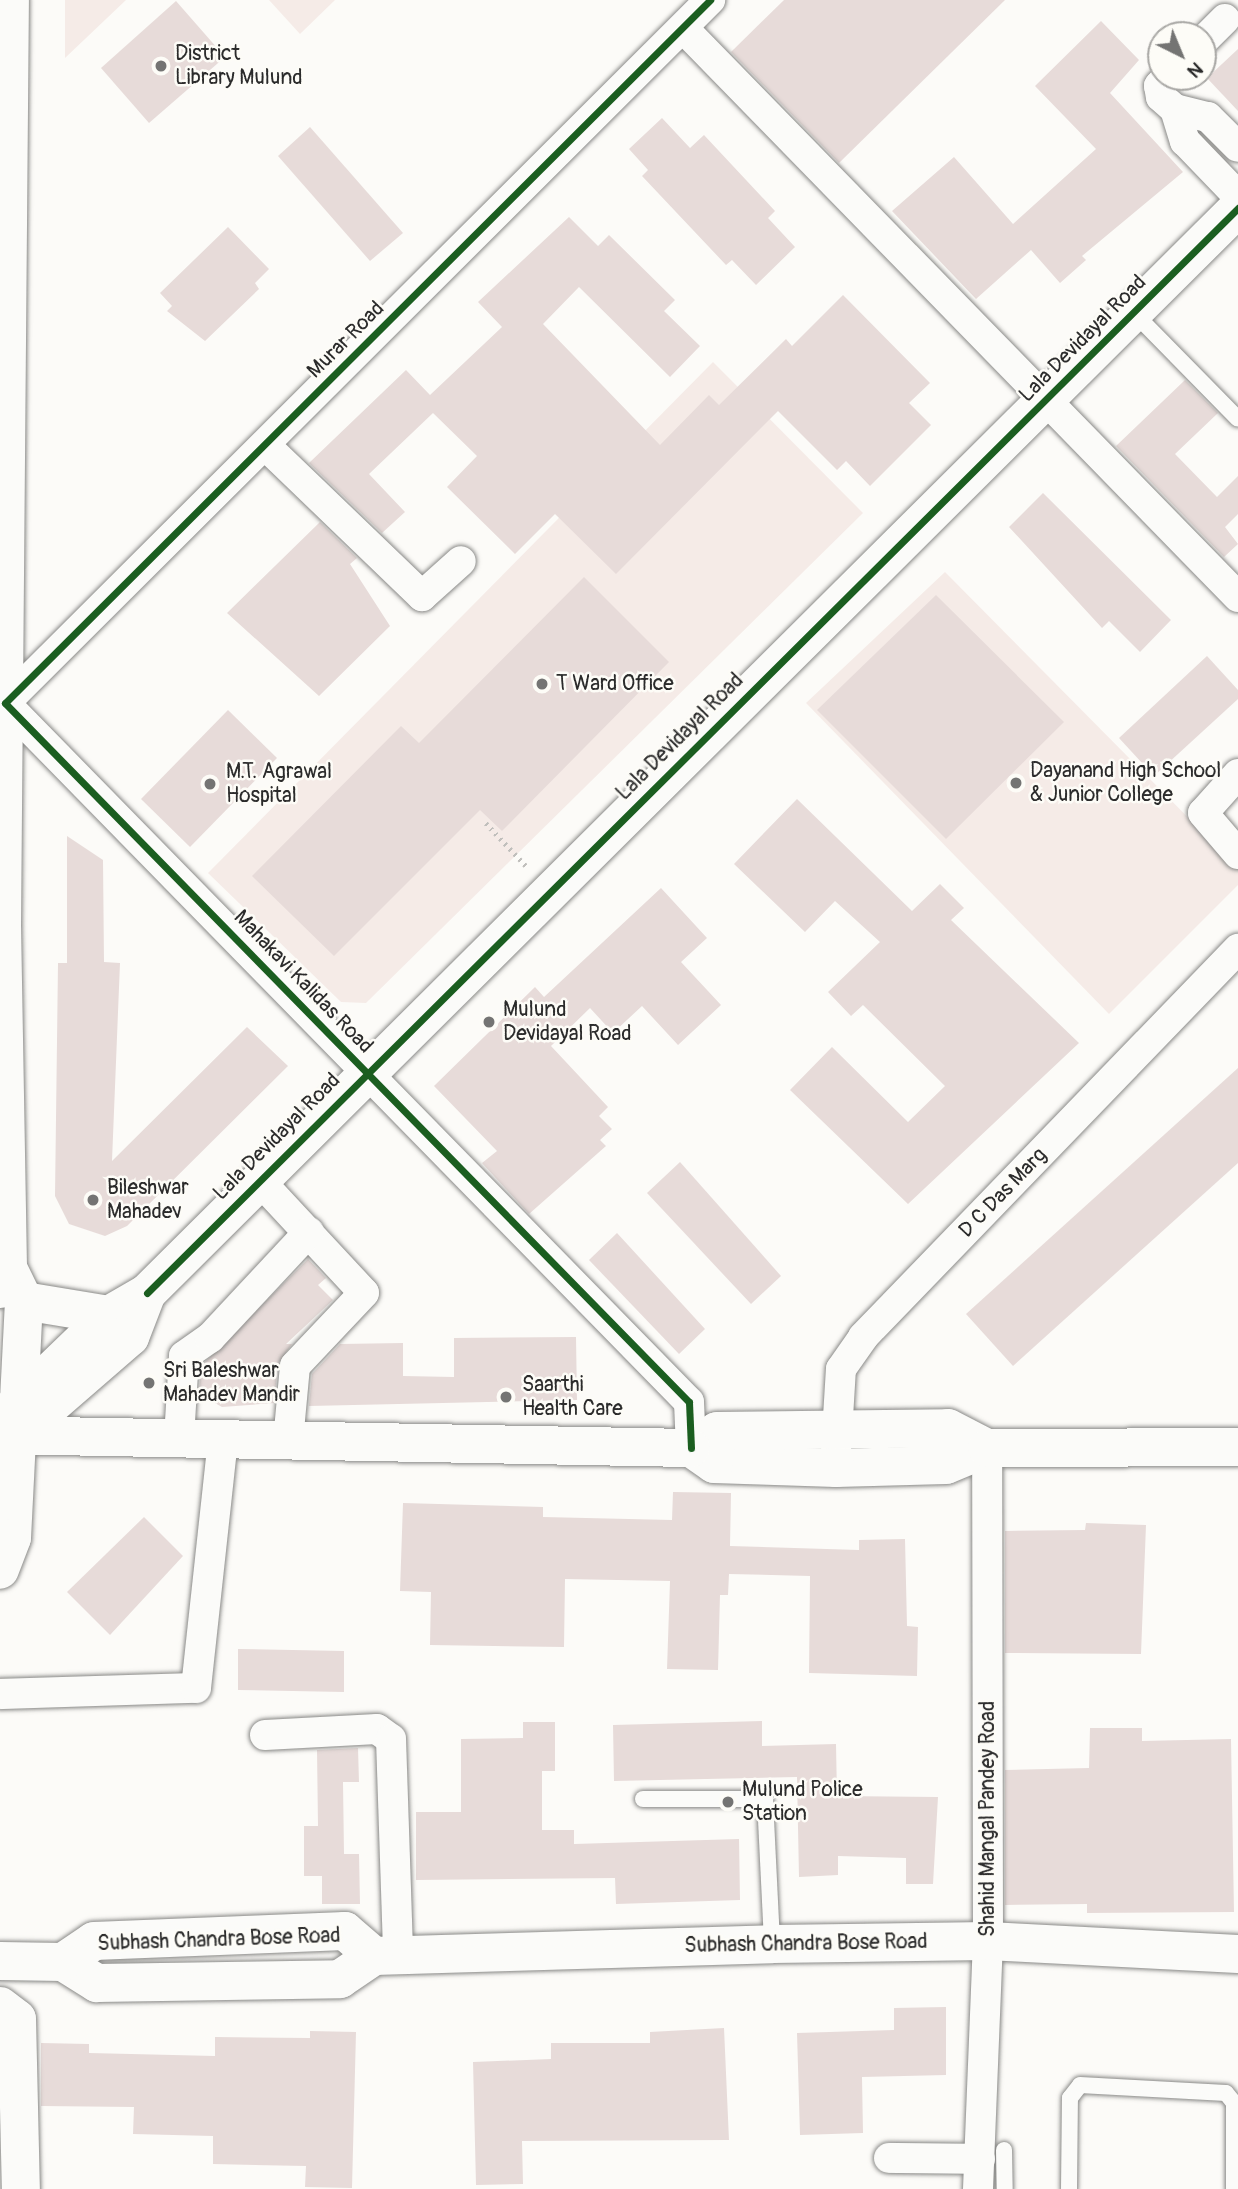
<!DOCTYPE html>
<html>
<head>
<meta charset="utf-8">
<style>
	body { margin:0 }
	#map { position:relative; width:1238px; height:2189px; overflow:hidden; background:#fcfbf8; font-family:Pangolin,sans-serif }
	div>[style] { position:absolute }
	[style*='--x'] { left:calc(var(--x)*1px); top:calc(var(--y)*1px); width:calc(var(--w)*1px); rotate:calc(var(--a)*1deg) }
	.built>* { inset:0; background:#f5ebe7 }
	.building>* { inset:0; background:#e7dbd9 }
	.path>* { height:4.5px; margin-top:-2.25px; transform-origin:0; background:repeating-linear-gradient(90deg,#c0bfbc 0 2px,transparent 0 7px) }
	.roads { filter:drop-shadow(0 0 2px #898987) drop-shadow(0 0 2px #898987) }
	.service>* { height:16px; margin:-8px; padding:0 8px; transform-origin:8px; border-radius:8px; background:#fbfbf9 }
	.minor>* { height:30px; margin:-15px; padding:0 15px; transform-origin:15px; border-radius:15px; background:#fbfbf9 }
	.tertiary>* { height:38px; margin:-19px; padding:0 19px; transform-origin:19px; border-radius:19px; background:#fbfbf9 }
	.secondary>* { height:38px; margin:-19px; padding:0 19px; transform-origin:19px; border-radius:19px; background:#fbfbf9 }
	.cycleway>* { height:7px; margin:-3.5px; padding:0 3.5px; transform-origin:3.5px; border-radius:3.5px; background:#1b5e20 }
	.dots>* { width:19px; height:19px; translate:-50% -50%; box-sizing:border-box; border:4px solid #fdfcf7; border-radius:50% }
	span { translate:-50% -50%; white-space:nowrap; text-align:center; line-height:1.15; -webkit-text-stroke:5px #fdfcf7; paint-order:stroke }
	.poi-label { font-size:21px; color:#2b2b2b }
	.left { translate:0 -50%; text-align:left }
	.street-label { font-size:21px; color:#2b2b2b }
	.north { position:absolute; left:1147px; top:21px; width:70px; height:70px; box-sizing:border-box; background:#fdfcf7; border:2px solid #a9a8a5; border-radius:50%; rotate:137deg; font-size:19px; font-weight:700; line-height:28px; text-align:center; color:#2b2b2b }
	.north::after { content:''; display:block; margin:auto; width:24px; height:32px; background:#747473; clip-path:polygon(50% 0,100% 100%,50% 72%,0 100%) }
</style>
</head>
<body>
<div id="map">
	<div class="built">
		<div style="clip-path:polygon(65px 0,126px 0,65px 58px)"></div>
		<div style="clip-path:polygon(269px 0,335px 0,300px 34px)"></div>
		<div style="clip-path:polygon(713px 362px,863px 513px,366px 1003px,341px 1002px,208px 873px)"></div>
		<div style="clip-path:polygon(945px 572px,1238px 868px,1238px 885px,1109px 1014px,806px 703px)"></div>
	</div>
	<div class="building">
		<div style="clip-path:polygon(784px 0,1005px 0,839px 163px,731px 52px)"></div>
		<div style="clip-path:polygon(176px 1px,225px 57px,149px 123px,101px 68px)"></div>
		<div style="clip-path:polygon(1101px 21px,1139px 60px,1110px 93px,1183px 172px,1082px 256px,1086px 260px,1060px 283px,1031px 250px,976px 299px,892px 211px,954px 157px,1013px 224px,1096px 149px,1035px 86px)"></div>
		<div style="clip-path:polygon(1238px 49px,1238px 111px,1207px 78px)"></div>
		<div style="clip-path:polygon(662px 118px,690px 148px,704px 135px,775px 211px,768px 218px,795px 247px,756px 285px,732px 260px,726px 265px,642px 176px,648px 170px,629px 149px)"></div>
		<div style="clip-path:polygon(310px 127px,403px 233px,370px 261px,278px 156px)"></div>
		<div style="clip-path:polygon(569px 217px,598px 246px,609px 235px,675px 300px,664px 311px,700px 346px,670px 377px,579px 287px,543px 324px,660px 445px,709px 395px,719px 405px,786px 339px,792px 346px,843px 295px,930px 383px,909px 403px,931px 425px,870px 486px,846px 461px,837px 470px,778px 411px,616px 574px,555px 514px,515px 554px,447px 487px,477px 456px,433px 413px,369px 474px,405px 512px,382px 533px,309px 463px,406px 370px,430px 395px,502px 327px,478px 302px)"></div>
		<div style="clip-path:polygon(228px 227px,269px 269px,255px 283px,259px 289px,205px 341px,167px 311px,172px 306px,160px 293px)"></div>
		<div style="clip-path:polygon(1185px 380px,1218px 413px,1175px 454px,1217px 497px,1238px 476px,1238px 514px,1225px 527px,1238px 544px,1224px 557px,1116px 446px)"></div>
		<div style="clip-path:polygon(1043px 493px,1171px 620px,1140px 652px,1109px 621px,1102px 628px,1009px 527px)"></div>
		<div style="clip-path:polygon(320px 522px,357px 558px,350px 564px,390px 626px,319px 696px,227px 613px)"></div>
		<div style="clip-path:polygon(584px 577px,669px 662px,502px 831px,480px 810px,334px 956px,252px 876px,401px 726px,419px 743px)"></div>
		<div style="clip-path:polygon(936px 595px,1064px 722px,946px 839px,817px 710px)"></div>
		<div style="clip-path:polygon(1207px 656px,1238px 690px,1238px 699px,1154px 776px,1119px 738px)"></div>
		<div style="clip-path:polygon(228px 710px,277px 758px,190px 847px,141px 799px)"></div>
		<div style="clip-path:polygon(797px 799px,912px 911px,940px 884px,964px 908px,951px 920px,1079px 1043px,908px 1204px,790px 1090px,832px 1047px,908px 1122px,945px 1086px,863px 1005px,851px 1016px,828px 992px,880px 942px,835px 901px,805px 932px,734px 864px)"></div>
		<div style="clip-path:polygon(67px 836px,103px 860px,104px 962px,120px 963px,112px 1161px,247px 1027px,288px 1066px,127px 1226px,105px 1236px,69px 1224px,55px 1196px,58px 963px,67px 963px)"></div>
		<div style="clip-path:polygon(661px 888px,707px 938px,681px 962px,721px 1005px,678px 1045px,642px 1006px,613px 1033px,590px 1008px,551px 1046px,608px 1107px,599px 1116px,612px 1129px,600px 1140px,606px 1146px,529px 1214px,482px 1163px,497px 1151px,434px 1086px,535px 987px,544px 997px)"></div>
		<div style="clip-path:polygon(1238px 1068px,1238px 1163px,1013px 1366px,966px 1314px)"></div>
		<div style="clip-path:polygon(680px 1162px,781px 1276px,751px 1304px,647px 1193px)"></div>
		<div style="clip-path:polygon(617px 1233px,705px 1329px,679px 1354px,589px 1260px)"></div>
		<div style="clip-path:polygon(308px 1259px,326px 1278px,318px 1285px,333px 1300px,286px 1344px,292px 1344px,278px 1364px,274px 1403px,222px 1407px,199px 1394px,201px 1366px)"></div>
		<div style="clip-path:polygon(576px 1337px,577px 1400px,309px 1406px,312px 1374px,340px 1344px,403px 1343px,403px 1376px,454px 1377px,454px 1338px)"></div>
		<div style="clip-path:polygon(673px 1492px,731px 1493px,730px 1546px,859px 1550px,859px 1540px,905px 1539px,907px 1626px,918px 1627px,917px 1676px,809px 1673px,810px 1576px,729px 1574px,728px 1595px,720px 1595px,718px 1670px,667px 1669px,670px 1581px,565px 1579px,564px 1647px,430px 1645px,431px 1592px,400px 1591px,403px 1503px,543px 1507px,543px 1517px,672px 1520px)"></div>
		<div style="clip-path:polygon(144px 1517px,183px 1556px,110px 1635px,67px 1592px)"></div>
		<div style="clip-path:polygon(1086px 1523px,1146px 1525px,1141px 1654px,1005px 1653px,1005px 1531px,1085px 1530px)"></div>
		<div style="clip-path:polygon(238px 1649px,344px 1651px,344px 1692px,238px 1690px)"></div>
		<div style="clip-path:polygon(762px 1721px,762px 1746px,836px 1744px,837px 1796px,938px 1797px,933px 1884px,906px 1884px,906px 1858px,838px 1856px,838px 1875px,799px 1877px,797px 1777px,614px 1781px,613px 1725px)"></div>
		<div style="clip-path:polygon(523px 1722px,555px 1722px,555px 1771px,542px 1771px,542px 1830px,574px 1830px,574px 1844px,739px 1839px,740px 1900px,616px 1904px,615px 1878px,416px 1880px,416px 1812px,461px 1812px,461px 1739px,523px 1738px)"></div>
		<div style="clip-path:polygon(1090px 1728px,1142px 1728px,1142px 1741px,1231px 1739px,1234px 1912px,1087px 1913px,1087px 1904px,1005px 1905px,1005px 1770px,1089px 1768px)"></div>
		<div style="clip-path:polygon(358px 1748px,359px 1782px,343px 1782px,344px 1854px,359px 1854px,360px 1904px,322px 1904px,322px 1876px,304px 1876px,304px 1826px,318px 1826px,317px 1750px)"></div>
		<div style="clip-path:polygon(946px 2007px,946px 2075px,862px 2077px,863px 2133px,800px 2135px,797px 2033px,894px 2030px,894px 2008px)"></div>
		<div style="clip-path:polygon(724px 2028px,729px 2140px,522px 2141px,523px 2184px,476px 2185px,473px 2062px,551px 2059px,551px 2043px,650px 2043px,650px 2032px)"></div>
		<div style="clip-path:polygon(310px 2031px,356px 2032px,352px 2188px,305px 2187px,306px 2166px,213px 2164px,213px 2136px,133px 2134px,134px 2107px,41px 2106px,41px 2043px,89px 2044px,89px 2053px,215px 2056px,215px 2037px,310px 2038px)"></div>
	</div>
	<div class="path">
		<div style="--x:486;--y:823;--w:60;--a:47"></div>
	</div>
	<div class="roads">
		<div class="service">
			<div style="--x:1134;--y:313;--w:148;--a:45.5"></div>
			<div style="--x:643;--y:1799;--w:122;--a:0"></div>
			<div style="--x:765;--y:1799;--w:145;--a:87.2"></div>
			<div style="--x:1004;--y:2150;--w:39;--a:89"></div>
			<div style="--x:1069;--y:2189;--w:91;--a:-89.4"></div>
			<div style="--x:1070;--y:2098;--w:16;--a:-52"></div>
			<div style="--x:1080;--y:2085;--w:146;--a:3.1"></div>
			<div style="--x:1226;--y:2093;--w:13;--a:51"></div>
			<div style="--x:1234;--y:2103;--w:86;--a:90"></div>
		</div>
		<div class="minor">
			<div style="--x:683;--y:28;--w:795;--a:45.71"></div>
			<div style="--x:1203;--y:41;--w:31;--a:-45"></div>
			<div style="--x:1167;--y:77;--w:12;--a:132"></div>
			<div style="--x:1159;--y:86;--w:11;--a:80"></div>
			<div style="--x:1161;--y:97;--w:18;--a:41"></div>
			<div style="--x:1175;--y:109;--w:34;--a:14"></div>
			<div style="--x:1208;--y:117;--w:42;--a:45"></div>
			<div style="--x:1175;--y:109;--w:34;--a:73"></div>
			<div style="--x:1185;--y:141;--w:76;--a:46.1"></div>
			<div style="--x:265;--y:445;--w:218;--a:43.9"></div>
			<div style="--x:422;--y:596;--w:52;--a:-41.9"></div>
			<div style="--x:1238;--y:774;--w:52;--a:131.9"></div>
			<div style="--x:1203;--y:813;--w:54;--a:49.5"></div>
			<div style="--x:259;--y:1180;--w:154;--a:47.1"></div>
			<div style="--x:364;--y:1293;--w:100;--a:133.4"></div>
			<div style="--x:295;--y:1366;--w:75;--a:95.3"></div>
			<div style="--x:179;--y:1438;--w:82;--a:-86.5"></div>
			<div style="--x:184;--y:1356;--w:32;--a:-35"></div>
			<div style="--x:210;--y:1338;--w:145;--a:-47"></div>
			<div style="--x:691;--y:1448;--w:46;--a:-92.5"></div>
			<div style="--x:689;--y:1402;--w:978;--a:-134.38"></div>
			<div style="--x:5;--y:703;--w:996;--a:-44.92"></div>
			<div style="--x:836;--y:1450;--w:81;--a:-86.5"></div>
			<div style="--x:841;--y:1369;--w:39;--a:-55"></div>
			<div style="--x:863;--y:1337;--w:540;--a:-45.98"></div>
			<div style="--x:0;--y:1694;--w:196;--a:-1.8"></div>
			<div style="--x:196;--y:1688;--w:250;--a:-83.8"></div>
			<div style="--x:265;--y:1735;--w:112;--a:-3.1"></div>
			<div style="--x:377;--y:1729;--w:17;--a:36"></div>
			<div style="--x:391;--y:1739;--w:216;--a:88.1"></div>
			<div style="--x:889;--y:2158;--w:91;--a:0.6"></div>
			<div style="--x:978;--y:2189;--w:248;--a:-87.7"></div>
			<div style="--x:988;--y:1941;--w:493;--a:-90.1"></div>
		</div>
		<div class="tertiary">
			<div style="--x:8;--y:1268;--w:342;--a:-91"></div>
			<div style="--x:2;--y:926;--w:926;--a:-89.51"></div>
			<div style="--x:0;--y:1289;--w:22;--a:-69"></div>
			<div style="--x:8;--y:1268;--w:37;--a:64"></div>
			<div style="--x:24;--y:1301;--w:237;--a:92.9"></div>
			<div style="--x:12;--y:1538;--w:34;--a:111"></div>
			<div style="--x:147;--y:1293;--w:1539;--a:-44.84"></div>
			<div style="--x:24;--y:1301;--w:86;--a:9.4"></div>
			<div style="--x:0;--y:1420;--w:151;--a:-43.9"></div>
			<div style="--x:109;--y:1315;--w:44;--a:-30.1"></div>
			<div style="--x:147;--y:1293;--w:47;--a:111.1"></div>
			<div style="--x:130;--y:1337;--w:148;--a:139.1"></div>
			<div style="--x:0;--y:2006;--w:21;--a:37"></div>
			<div style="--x:17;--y:2019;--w:170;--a:88.7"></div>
		</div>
		<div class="secondary">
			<div style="--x:948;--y:1428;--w:44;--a:27.1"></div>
			<div style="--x:987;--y:1448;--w:44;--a:157.5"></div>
			<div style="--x:946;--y:1465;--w:110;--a:178.4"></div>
			<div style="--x:836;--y:1468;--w:122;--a:-178.1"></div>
			<div style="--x:714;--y:1464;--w:28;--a:-145"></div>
			<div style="--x:691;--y:1448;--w:31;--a:-33"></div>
			<div style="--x:717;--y:1431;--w:231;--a:-0.7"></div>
			<div style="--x:0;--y:1435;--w:691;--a:1.08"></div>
			<div style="--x:987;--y:1448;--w:251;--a:-0.2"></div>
			<div style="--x:0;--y:1961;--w:63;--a:0.9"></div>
			<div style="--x:63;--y:1962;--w:40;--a:32"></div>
			<div style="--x:97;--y:1983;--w:243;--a:-0.9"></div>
			<div style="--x:340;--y:1979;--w:41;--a:-34.1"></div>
			<div style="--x:374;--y:1956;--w:398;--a:-1.7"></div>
			<div style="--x:772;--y:1944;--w:216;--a:-0.8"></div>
			<div style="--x:988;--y:1941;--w:250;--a:3"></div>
			<div style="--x:63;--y:1962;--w:37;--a:-34"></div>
			<div style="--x:94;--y:1941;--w:251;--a:-2.3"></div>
			<div style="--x:345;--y:1931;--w:38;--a:41"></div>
		</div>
	</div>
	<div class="cycleway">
		<div style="--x:147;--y:1293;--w:1539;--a:-44.84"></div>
		<div style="--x:691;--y:1448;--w:46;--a:-92.5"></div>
		<div style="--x:689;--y:1402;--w:978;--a:-134.38"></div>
		<div style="--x:5;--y:703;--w:996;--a:-44.92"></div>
	</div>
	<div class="dots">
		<div style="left:161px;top:66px;background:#747473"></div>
		<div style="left:542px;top:684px;background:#747473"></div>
		<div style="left:1016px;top:783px;background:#747473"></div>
		<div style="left:210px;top:784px;background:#747473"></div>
		<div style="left:489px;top:1022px;background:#747473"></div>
		<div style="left:93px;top:1200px;background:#747473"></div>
		<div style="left:149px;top:1383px;background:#747473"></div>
		<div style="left:506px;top:1397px;background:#747473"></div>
		<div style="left:728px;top:1802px;background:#747473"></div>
	</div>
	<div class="poi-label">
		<span class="left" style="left:175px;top:66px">District<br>Library Mulund</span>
		<span class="left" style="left:556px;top:684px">T Ward Office</span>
		<span class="left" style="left:1030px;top:783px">Dayanand High School<br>&amp; Junior College</span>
		<span class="left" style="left:226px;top:784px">M.T. Agrawal<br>Hospital</span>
		<span class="left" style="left:503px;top:1022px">Mulund<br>Devidayal Road</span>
		<span class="left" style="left:107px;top:1200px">Bileshwar<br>Mahadev</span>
		<span class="left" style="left:163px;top:1383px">Sri Baleshwar<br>Mahadev Mandir</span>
		<span class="left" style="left:522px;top:1397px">Saarthi<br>Health Care</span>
		<span class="left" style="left:742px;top:1802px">Mulund Police<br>Station</span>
	</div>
	<div class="street-label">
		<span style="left:1083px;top:339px;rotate:-45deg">Lala Devidayal Road</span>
		<span style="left:346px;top:340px;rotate:-45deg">Murar Road</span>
		<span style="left:680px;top:737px;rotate:-45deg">Lala Devidayal Road</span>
		<span style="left:303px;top:982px;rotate:46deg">Mahakavi Kalidas Road</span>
		<span style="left:277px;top:1137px;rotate:-45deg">Lala Devidayal Road</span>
		<span style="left:1003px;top:1193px;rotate:-46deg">D C Das Marg</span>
		<span style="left:988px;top:1819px;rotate:-90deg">Shahid Mangal Pandey Road</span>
		<span style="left:219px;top:1940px;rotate:-2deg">Subhash Chandra Bose Road</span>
		<span style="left:806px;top:1944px;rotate:-1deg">Subhash Chandra Bose Road</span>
	</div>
	<div class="north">N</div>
</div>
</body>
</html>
